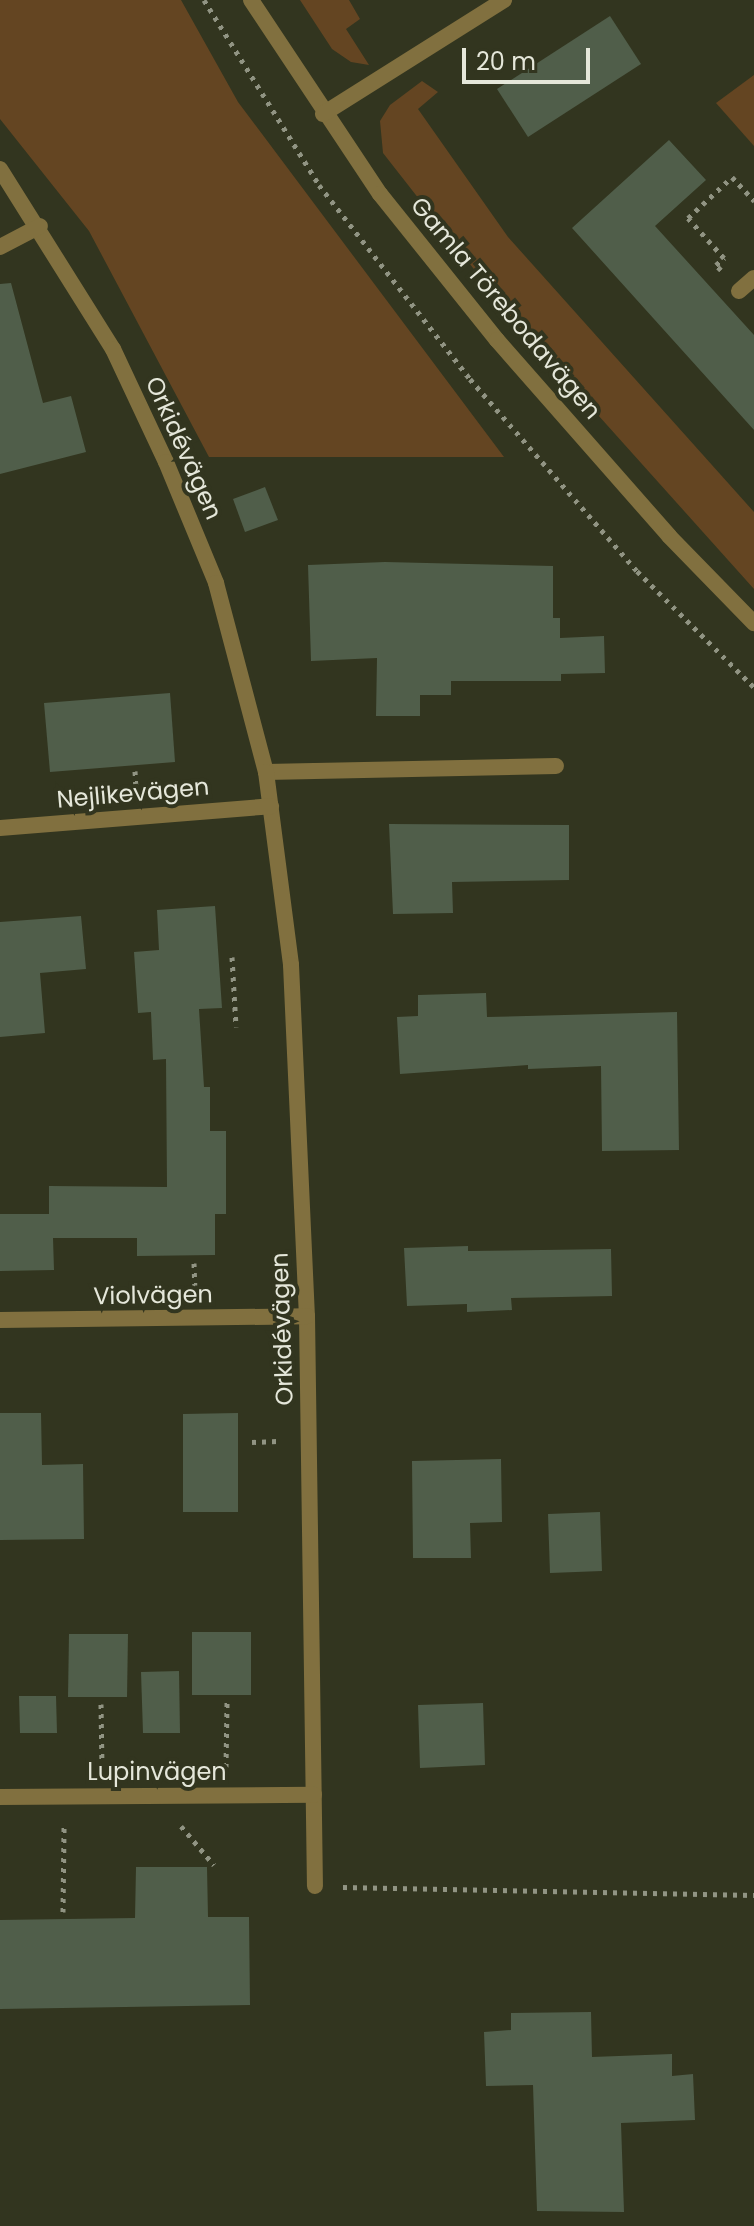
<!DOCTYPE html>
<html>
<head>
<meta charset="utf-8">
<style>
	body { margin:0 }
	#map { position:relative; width:754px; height:2226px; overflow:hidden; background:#32351f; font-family:Poppins,sans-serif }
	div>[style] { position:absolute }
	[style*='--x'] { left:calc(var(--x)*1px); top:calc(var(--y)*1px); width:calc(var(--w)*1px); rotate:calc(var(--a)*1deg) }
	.green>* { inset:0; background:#644522 }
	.building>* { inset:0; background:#505e4a }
	.path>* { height:5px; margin-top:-2.5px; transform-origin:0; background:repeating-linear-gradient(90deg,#919483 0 4px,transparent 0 10px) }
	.lane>* { height:16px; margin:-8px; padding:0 8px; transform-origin:8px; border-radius:8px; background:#81703f }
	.street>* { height:16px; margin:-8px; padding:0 8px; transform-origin:8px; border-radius:8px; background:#81703f }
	span { translate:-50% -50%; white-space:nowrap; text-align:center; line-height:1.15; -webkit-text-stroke:8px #32351f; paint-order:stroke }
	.street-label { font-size:24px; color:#e5e7da }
	.scale { position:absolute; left:462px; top:48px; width:128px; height:36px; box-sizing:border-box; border:4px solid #e5e7da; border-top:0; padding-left:10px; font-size:24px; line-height:28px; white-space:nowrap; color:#e5e7da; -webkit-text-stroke:6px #32351f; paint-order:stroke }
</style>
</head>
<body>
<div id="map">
	<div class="green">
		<div style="clip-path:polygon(0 0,181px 0,238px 102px,504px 457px,209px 457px,89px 231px,0 119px)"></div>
		<div style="clip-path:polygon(300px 0,349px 0,360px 19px,346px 29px,369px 65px,351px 62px,332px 49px)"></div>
		<div style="clip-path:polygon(754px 75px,754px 146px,716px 103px)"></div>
		<div style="clip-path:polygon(422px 81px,438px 92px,418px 109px,508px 237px,754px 512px,754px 589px,520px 328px,383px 153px,380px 121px,390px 105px)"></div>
	</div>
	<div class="building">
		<div style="clip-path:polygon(610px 16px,641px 64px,528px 137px,497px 89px)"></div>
		<div style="clip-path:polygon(669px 140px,706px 180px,655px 226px,754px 335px,754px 430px,572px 228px)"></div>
		<div style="clip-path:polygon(11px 283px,43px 403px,71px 396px,86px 452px,0 474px,0 284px)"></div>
		<div style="clip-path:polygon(265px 487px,278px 520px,245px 532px,233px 499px)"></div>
		<div style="clip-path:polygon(385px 562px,553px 566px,553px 618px,560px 618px,560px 638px,604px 636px,605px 673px,561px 674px,561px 681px,451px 681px,451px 695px,420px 695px,420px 716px,376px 716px,377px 658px,311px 661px,308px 565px)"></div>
		<div style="clip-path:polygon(170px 693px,175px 762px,50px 772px,44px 703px)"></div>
		<div style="clip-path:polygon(389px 824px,569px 825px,569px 880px,452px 882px,453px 913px,393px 914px)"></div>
		<div style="clip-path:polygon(215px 906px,222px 1008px,199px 1009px,204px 1087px,210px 1087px,210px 1131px,226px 1131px,226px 1214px,215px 1214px,215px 1255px,137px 1256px,137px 1238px,53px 1238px,54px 1270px,0 1271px,0 1214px,49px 1214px,49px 1186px,167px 1187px,166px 1059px,153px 1060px,151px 1012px,138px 1013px,134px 952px,159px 950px,157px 910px)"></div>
		<div style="clip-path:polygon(81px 916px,86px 969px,40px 973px,45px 1033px,0 1037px,0 922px)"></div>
		<div style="clip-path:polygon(486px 993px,487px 1017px,677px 1012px,679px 1150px,602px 1151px,601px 1066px,528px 1069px,528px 1065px,400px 1074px,397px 1017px,418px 1016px,418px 995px)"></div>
		<div style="clip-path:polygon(468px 1246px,468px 1251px,611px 1249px,612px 1296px,511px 1298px,512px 1310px,467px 1312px,467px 1304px,407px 1306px,404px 1248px)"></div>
		<div style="clip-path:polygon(0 1413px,41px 1413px,42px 1465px,83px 1464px,84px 1539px,0 1540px)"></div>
		<div style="clip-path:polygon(238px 1413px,238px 1512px,183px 1512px,183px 1414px)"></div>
		<div style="clip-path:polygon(501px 1459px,502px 1522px,470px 1523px,471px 1558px,413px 1558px,412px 1461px)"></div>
		<div style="clip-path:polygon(600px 1512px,602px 1571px,550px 1573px,548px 1514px)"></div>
		<div style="clip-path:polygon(192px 1632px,251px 1632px,251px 1695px,192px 1695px)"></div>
		<div style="clip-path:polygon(69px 1634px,128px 1634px,127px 1697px,68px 1697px)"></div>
		<div style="clip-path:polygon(179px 1671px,180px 1733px,143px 1733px,141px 1672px)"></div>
		<div style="clip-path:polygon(19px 1696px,56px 1696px,57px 1733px,20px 1733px)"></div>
		<div style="clip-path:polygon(483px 1703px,485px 1765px,420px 1768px,418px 1705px)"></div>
		<div style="clip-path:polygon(136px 1867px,207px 1867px,208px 1917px,249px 1917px,250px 2005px,0 2009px,0 1920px,135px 1918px)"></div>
		<div style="clip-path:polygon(591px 2012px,592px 2057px,672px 2054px,672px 2076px,693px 2074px,695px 2120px,621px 2123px,624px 2212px,537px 2211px,533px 2085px,486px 2086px,484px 2032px,511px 2030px,511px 2013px)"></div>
	</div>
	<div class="path">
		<div style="--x:204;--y:0;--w:218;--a:58.1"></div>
		<div style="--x:319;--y:185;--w:246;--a:52.1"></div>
		<div style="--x:470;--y:379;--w:254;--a:49"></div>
		<div style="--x:637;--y:571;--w:165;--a:44.8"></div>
		<div style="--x:721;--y:270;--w:7;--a:-135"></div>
		<div style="--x:716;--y:265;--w:11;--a:-41"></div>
		<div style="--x:724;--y:258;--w:54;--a:-132"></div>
		<div style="--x:688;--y:218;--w:60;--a:-43"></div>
		<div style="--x:732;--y:177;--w:33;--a:47"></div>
		<div style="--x:135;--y:771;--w:19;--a:87"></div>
		<div style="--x:232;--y:957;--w:70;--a:86.7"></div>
		<div style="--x:194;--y:1263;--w:27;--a:88"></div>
		<div style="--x:252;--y:1442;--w:26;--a:-2"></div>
		<div style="--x:101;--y:1704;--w:63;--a:89.1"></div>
		<div style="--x:226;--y:1767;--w:67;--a:-89.1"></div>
		<div style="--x:181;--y:1826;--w:51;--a:49.8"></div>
		<div style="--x:343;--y:1887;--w:411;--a:1.1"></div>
		<div style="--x:63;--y:1912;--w:86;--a:-89.3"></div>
	</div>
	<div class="lane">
		<div style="--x:739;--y:291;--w:20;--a:-41"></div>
		<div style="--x:266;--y:772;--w:290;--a:-1.2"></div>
	</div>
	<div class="street">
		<div style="--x:251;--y:0;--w:233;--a:56.4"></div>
		<div style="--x:380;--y:194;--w:187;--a:51.3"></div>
		<div style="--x:497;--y:340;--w:261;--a:48.7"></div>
		<div style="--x:669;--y:536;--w:122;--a:45.7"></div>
		<div style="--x:323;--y:114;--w:214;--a:-32.2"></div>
		<div style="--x:0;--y:169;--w:213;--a:57.9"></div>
		<div style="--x:113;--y:349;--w:125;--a:64.9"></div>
		<div style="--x:166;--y:462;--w:131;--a:67.5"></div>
		<div style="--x:216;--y:583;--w:196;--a:75.2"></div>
		<div style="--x:266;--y:772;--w:195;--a:82.6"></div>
		<div style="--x:291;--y:965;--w:351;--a:87.4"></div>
		<div style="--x:307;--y:1316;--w:570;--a:89.2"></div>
		<div style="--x:0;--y:247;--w:45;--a:-27.7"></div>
		<div style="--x:0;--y:828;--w:272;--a:-4.6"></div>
		<div style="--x:0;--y:1320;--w:307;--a:-0.7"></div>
		<div style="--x:0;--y:1797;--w:314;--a:-0.4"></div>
	</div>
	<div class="street-label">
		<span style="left:506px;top:308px;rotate:50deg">Gamla Törebodavägen</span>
		<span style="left:184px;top:448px;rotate:66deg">Orkidévägen</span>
		<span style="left:133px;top:793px;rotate:-5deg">Nejlikevägen</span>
		<span style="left:153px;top:1295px;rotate:-1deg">Violvägen</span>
		<span style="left:282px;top:1329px;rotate:-92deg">Orkidévägen</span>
		<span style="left:157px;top:1772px">Lupinvägen</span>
	</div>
	<div class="scale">20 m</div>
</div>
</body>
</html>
